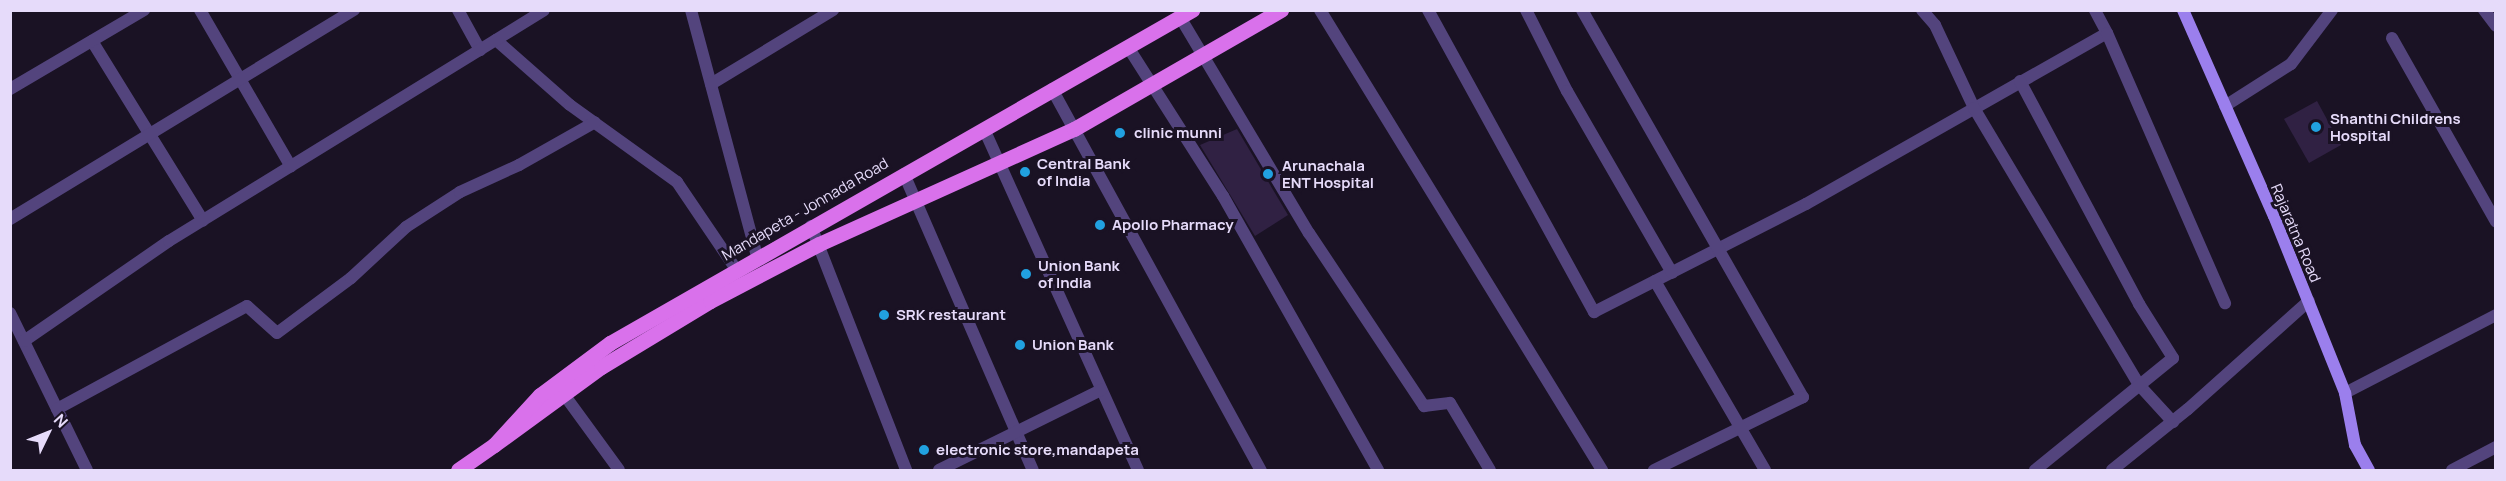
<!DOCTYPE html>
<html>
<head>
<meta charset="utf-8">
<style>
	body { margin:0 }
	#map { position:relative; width:2506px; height:481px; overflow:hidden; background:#1a1224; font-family:Manrope,sans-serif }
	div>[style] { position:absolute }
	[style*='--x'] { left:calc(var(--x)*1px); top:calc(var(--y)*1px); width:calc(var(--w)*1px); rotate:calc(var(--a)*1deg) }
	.building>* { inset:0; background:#302143 }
	.street>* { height:12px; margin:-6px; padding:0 6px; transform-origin:6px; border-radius:6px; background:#53447d }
	.secondary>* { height:12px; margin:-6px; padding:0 6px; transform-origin:6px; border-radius:6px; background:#9b7fed }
	.primary>* { height:15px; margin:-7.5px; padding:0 7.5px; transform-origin:7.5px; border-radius:7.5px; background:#d971eb }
	.dots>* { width:16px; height:16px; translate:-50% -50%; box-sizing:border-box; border:3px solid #1a1224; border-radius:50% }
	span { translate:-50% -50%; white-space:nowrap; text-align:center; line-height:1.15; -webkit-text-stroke:6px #1a1224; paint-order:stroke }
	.poi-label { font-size:15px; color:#e6dbfa; font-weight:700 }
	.left { translate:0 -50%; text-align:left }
	.street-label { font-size:15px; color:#e6dbfa }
	.frame { position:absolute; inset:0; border:12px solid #e6dbfa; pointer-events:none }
	.north { position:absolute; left:18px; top:403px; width:60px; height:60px; -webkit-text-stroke:4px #1a1224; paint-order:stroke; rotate:47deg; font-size:16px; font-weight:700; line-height:24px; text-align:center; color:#e6dbfa }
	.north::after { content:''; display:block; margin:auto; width:21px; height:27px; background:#e6dbfa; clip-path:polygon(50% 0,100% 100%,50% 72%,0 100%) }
</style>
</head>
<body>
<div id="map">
	<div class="building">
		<div style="clip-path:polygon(2317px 101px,2341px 145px,2309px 163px,2284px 119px)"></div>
		<div style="clip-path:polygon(1237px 129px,1288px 215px,1255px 236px,1200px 145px)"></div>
	</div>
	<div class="street">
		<div style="--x:200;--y:10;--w:181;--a:59.9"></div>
		<div style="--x:458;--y:10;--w:46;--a:61.2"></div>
		<div style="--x:691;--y:10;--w:256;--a:75"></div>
		<div style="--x:1320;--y:10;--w:540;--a:58.49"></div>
		<div style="--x:1428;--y:10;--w:345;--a:61.2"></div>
		<div style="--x:1594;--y:312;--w:238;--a:-27"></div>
		<div style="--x:1806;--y:204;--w:346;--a:-29.6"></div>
		<div style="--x:2107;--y:33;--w:26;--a:-118"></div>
		<div style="--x:1526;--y:10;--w:91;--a:63.2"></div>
		<div style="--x:1567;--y:91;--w:210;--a:60"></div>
		<div style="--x:1582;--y:10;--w:446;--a:60.3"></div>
		<div style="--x:1803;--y:397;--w:166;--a:153.9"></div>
		<div style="--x:1922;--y:10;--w:20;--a:49"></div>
		<div style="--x:1935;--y:25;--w:92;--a:64.8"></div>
		<div style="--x:1974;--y:108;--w:324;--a:59.2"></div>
		<div style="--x:2140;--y:386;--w:49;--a:47.5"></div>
		<div style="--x:2484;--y:10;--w:20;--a:53"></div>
		<div style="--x:1180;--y:17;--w:252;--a:59.2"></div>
		<div style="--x:1309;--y:233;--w:208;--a:56.4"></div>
		<div style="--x:1424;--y:406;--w:26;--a:-7"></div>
		<div style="--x:1450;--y:403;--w:78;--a:59.2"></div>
		<div style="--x:2107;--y:33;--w:295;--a:66.4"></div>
		<div style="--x:2392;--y:38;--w:211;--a:60.5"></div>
		<div style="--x:496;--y:40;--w:98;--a:41.3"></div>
		<div style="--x:570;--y:105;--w:132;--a:35.7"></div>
		<div style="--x:677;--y:182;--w:105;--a:55.9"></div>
		<div style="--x:92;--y:41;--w:211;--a:58.3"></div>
		<div style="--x:1128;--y:47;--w:177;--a:57.5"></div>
		<div style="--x:1223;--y:196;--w:315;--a:60.5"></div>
		<div style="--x:2020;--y:81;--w:253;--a:61.9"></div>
		<div style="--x:2139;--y:304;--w:64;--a:57.8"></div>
		<div style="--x:2173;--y:358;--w:178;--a:140.9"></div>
		<div style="--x:711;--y:84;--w:143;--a:-31.2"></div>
		<div style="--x:10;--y:89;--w:156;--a:-30.5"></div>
		<div style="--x:1052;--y:89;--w:435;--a:61.3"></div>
		<div style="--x:2225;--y:106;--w:78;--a:-32.5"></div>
		<div style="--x:2291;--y:64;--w:68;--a:-52.8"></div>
		<div style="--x:984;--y:129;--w:374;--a:65.7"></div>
		<div style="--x:904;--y:174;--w:323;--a:66.5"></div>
		<div style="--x:10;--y:219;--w:403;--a:-31.3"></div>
		<div style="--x:811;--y:226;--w:262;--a:68.7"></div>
		<div style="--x:1655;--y:281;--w:219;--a:59.8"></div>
		<div style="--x:10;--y:313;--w:175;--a:63.9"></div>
		<div style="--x:24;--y:341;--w:176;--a:-34.6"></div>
		<div style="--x:169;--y:241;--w:440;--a:-31.6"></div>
		<div style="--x:560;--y:389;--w:100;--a:53.9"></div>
		<div style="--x:2345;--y:393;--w:170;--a:-27.3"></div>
		<div style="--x:57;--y:409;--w:216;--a:-28.5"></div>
		<div style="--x:247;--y:306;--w:40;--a:42"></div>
		<div style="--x:277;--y:333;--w:92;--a:-36.6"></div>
		<div style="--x:351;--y:278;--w:75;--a:-42.8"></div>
		<div style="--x:406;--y:227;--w:64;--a:-32.9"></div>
		<div style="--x:460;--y:192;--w:65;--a:-24.6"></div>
		<div style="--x:519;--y:165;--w:87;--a:-29.5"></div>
		<div style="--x:939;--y:470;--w:181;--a:-26.3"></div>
		<div style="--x:2112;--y:470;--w:97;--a:-38.8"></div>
		<div style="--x:2188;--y:409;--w:162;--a:-41.8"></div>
		<div style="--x:2452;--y:470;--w:50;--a:-27.6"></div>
	</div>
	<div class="secondary">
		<div style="--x:2183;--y:10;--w:225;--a:66.2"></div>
		<div style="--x:2274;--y:216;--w:191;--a:68.1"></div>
		<div style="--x:2345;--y:393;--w:53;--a:79.1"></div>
		<div style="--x:2355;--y:445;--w:29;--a:61"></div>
	</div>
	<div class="primary">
		<div style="--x:494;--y:445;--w:132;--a:-36.1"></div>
		<div style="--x:601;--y:367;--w:127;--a:-31.2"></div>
		<div style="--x:710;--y:301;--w:123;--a:-27.6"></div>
		<div style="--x:819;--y:244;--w:280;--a:-24.3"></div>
		<div style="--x:1074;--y:129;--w:239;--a:-29.9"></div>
		<div style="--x:458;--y:470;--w:44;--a:-34.8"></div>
		<div style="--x:494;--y:445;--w:68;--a:-47.4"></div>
		<div style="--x:540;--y:395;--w:87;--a:-36.6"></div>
		<div style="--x:610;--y:343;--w:671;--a:-29.78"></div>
	</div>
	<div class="dots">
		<div style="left:2316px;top:127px;background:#21a1e0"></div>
		<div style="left:1120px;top:133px;background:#21a1e0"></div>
		<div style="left:1025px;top:172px;background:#21a1e0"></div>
		<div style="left:1268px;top:174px;background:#21a1e0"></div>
		<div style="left:1100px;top:225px;background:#21a1e0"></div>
		<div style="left:1026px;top:274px;background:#21a1e0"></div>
		<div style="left:884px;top:315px;background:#21a1e0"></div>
		<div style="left:1020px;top:345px;background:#21a1e0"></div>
		<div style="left:924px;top:450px;background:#21a1e0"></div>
	</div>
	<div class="poi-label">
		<span class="left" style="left:2330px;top:127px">Shanthi Childrens<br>Hospital</span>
		<span class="left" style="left:1134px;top:133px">clinic munni</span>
		<span class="left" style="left:1037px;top:172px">Central Bank<br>of India</span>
		<span class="left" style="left:1282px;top:174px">Arunachala<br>ENT Hospital</span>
		<span class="left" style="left:1112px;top:225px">Apollo Pharmacy</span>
		<span class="left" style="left:1038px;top:274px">Union Bank<br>of India</span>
		<span class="left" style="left:896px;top:315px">SRK restaurant</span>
		<span class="left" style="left:1032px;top:345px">Union Bank</span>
		<span class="left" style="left:936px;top:450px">electronic store,mandapeta</span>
	</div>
	<div class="street-label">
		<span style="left:805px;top:209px;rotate:-30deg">Mandapeta - Jonnada Road</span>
		<span style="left:2296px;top:233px;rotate:67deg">Rajaratna Road</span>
	</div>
	<div class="frame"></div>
	<div class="north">N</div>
</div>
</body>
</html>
